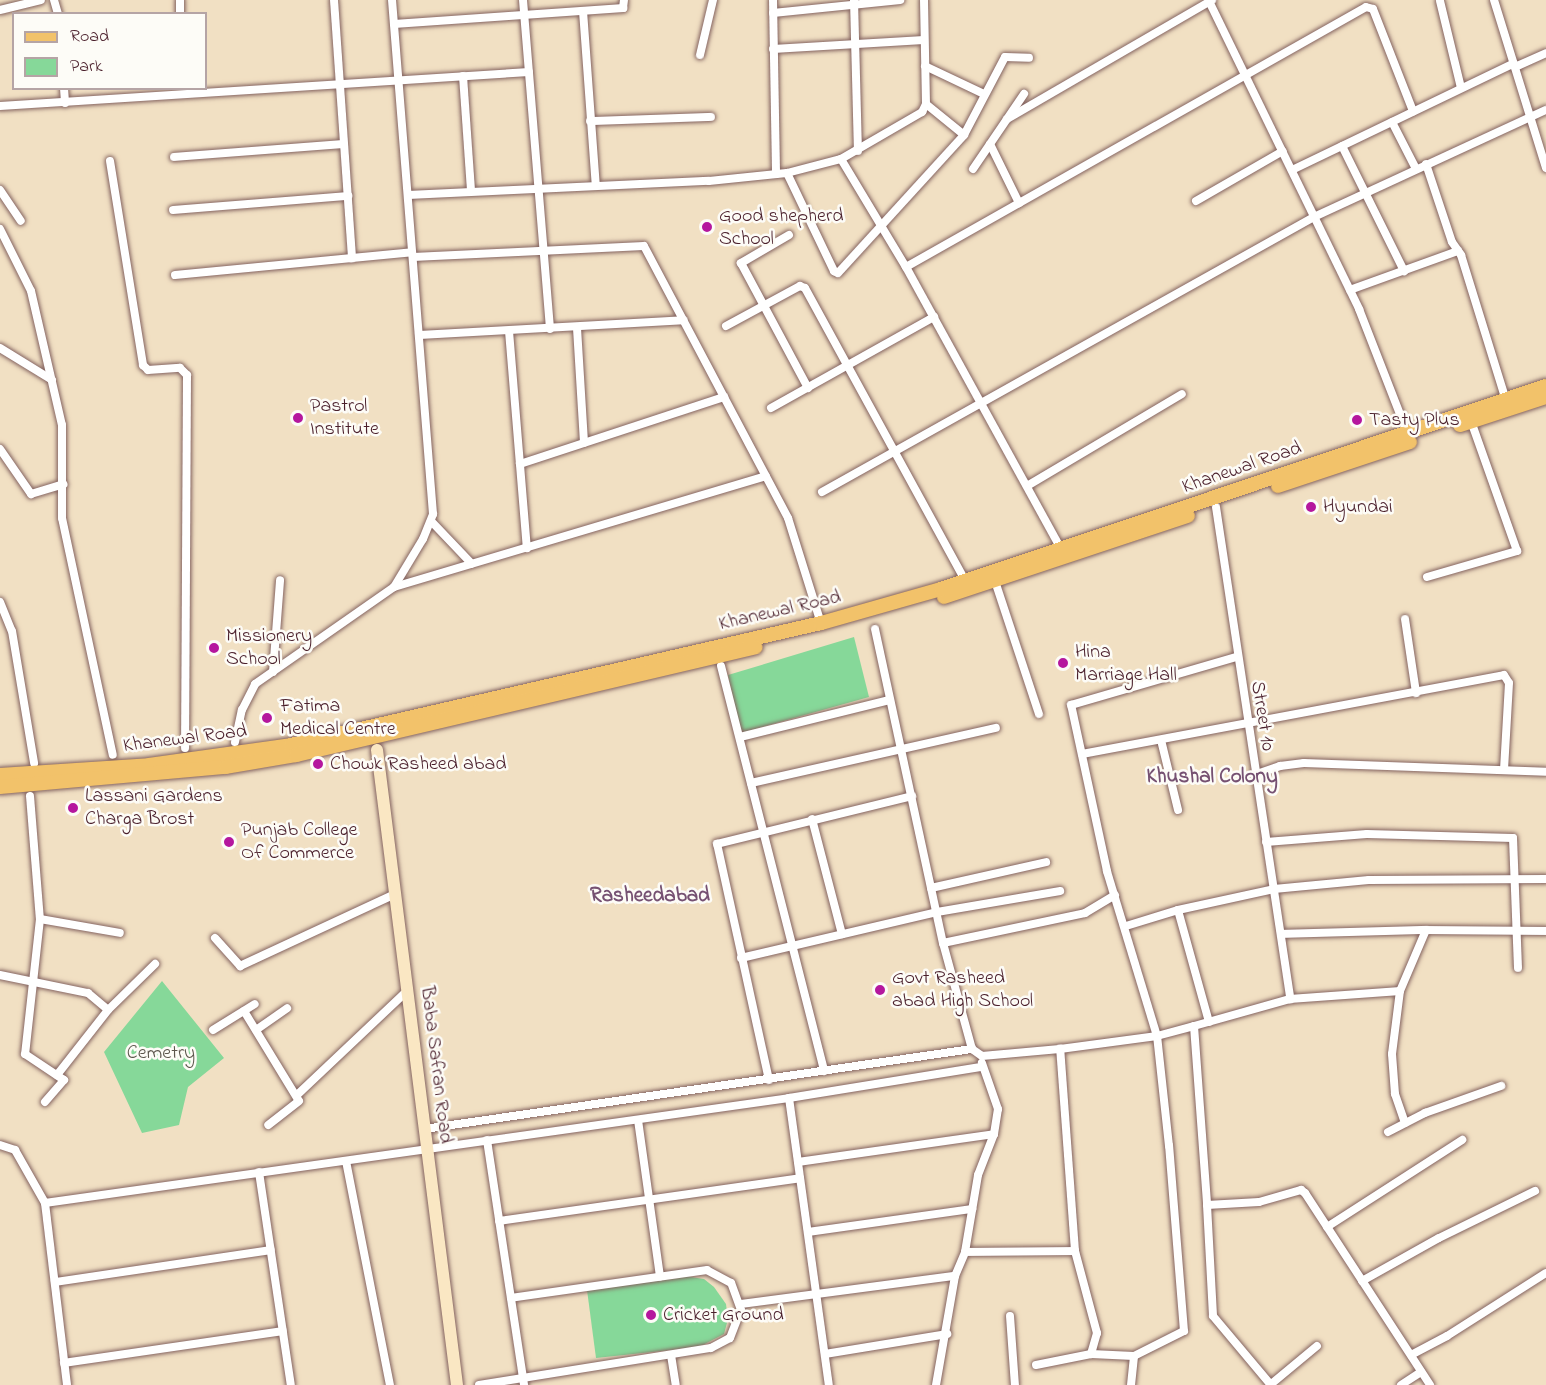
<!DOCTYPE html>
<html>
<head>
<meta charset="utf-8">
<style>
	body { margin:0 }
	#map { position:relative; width:1546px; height:1385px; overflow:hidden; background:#f1e0c3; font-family:"Indie Flower",sans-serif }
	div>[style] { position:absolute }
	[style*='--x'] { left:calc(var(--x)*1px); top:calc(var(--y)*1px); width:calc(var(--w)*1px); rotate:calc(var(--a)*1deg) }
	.green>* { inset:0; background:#86d899 }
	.roads { filter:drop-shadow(0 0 2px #846360) drop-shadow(0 0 2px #846360) }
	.minor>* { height:8px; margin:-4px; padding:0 4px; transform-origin:4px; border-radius:4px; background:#fff }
	.secondary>* { height:12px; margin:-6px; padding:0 6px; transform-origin:6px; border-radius:6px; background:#fae7c3 }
	.primary>* { height:14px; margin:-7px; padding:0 7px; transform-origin:7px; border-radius:7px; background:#f2c26a }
	.dots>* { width:16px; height:16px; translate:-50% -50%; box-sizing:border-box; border:3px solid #fdfcf7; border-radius:50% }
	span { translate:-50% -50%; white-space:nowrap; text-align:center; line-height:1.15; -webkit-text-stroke:5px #fdfcf7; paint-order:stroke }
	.poi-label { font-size:20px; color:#4a1f2b }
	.left { translate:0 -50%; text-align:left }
	.street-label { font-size:20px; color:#4a1f2b }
	.park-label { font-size:20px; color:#5c564c }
	.neighbourhood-label { font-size:21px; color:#765172; font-weight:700 }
	.legend { position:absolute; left:12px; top:12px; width:195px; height:78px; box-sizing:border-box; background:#fdfcf7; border:2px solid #b5a4a5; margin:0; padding:8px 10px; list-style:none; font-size:18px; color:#4a1f2b }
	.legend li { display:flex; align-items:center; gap:12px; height:30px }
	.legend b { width:30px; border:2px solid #b5a4a5 }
</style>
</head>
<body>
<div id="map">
	<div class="green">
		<div style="clip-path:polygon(854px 637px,869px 697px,741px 733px,728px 675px)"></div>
		<div style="clip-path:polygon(162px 981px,224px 1058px,188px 1087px,179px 1125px,142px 1133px,104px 1052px)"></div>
		<div style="clip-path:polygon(684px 1276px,704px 1279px,714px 1287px,726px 1304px,728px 1319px,724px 1334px,699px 1347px,596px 1358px,587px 1290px)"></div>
	</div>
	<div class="roads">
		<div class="minor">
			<div style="--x:54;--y:0;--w:15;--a:74"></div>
			<div style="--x:180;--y:0;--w:14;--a:90"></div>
			<div style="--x:334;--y:0;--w:259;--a:86"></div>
			<div style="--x:523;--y:0;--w:330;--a:85.3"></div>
			<div style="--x:773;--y:0;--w:174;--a:89"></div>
			<div style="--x:854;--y:0;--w:151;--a:88.5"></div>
			<div style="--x:1494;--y:0;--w:176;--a:72.8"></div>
			<div style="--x:1209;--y:1;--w:343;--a:64"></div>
			<div style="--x:1359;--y:309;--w:137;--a:68.7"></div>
			<div style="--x:1440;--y:1;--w:89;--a:76.4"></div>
			<div style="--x:0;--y:10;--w:42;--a:-13.7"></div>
			<div style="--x:583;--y:11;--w:175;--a:85.8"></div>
			<div style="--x:773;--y:13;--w:128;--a:-5.8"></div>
			<div style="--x:394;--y:24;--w:230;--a:-4"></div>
			<div style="--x:623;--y:8;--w:8;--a:-83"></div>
			<div style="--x:773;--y:49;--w:151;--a:-3.4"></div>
			<div style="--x:700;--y:55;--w:57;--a:-76.7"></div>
			<div style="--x:925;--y:66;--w:65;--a:25.4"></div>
			<div style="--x:1515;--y:67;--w:34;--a:-24"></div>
			<div style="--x:463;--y:76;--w:115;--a:86"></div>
			<div style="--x:64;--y:88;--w:15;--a:86"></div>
			<div style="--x:926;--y:104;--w:49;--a:39.2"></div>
			<div style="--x:0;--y:106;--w:530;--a:-3.68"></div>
			<div style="--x:1007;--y:119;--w:237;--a:-30.1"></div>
			<div style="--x:590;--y:121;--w:121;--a:-1.9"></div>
			<div style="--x:1392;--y:122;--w:53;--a:62.9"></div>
			<div style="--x:990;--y:144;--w:66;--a:63.8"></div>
			<div style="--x:1342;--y:146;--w:140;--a:63.6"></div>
			<div style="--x:174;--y:157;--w:169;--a:-4.4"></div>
			<div style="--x:841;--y:159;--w:126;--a:59"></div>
			<div style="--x:906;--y:267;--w:322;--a:61.2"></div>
			<div style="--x:110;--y:161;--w:207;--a:80.8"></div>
			<div style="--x:143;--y:365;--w:7;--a:45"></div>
			<div style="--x:148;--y:370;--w:32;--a:-4"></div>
			<div style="--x:180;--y:368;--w:10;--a:45"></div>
			<div style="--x:187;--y:375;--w:373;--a:90.3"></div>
			<div style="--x:1426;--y:164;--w:82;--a:71.6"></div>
			<div style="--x:1452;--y:242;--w:16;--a:55"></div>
			<div style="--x:1461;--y:255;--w:152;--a:72.8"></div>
			<div style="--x:973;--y:169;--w:91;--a:-55.8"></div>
			<div style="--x:1292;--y:170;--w:246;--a:-25.7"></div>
			<div style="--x:787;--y:173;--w:109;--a:64.4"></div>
			<div style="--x:834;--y:271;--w:4;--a:27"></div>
			<div style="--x:838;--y:273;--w:187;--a:-47.6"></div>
			<div style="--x:964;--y:135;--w:88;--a:-62.3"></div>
			<div style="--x:1005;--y:57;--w:24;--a:2"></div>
			<div style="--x:0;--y:190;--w:37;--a:56"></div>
			<div style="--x:408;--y:195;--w:301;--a:-2.7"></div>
			<div style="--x:709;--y:181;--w:78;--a:-5.9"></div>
			<div style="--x:787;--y:173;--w:56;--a:-14.5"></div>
			<div style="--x:841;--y:159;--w:94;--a:-30.1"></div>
			<div style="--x:922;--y:112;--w:9;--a:-63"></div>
			<div style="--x:926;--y:104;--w:104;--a:-91.1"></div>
			<div style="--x:1196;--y:201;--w:100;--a:-29.9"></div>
			<div style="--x:173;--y:210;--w:176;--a:-4.6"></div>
			<div style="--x:0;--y:229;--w:69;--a:63.4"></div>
			<div style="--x:31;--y:291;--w:138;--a:77"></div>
			<div style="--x:62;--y:425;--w:93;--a:90"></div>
			<div style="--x:62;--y:518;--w:242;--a:77.9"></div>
			<div style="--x:789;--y:235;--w:56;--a:149.7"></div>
			<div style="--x:741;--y:263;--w:142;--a:61.8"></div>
			<div style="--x:413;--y:257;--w:231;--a:-2.7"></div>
			<div style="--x:644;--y:246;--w:308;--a:62.1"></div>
			<div style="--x:788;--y:518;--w:110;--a:72.6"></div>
			<div style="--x:906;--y:267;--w:528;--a:-29.48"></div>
			<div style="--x:1366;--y:7;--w:7;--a:16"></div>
			<div style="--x:1373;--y:9;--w:110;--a:68.6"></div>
			<div style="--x:175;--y:275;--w:238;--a:-5.5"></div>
			<div style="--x:1350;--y:290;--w:115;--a:-19.9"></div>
			<div style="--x:726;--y:326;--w:84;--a:-28.4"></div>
			<div style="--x:800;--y:286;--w:5;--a:22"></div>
			<div style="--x:805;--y:288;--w:333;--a:61.3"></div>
			<div style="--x:577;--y:328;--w:115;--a:86.5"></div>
			<div style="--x:509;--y:331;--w:218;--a:85.3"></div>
			<div style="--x:419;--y:335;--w:265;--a:-3.2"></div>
			<div style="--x:0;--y:348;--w:61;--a:31.6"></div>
			<div style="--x:771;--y:408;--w:187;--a:-29.2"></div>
			<div style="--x:0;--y:449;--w:55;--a:55.4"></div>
			<div style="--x:31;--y:494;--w:34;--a:-17"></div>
			<div style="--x:520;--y:464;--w:215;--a:-18.2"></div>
			<div style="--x:1027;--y:486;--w:180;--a:-30.7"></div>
			<div style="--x:822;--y:492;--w:564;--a:-29.2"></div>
			<div style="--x:1314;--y:217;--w:255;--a:-24.8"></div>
			<div style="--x:1216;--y:507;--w:498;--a:81.4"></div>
			<div style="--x:431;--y:521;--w:59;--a:46.4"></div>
			<div style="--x:1427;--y:577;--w:94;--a:-16.1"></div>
			<div style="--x:1517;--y:551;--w:138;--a:-109.5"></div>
			<div style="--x:995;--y:581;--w:140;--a:71.7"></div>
			<div style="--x:394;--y:587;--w:388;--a:-16.6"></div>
			<div style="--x:0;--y:602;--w:31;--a:68"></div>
			<div style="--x:12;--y:631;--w:134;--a:80.5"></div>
			<div style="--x:1405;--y:619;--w:75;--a:81.5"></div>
			<div style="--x:875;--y:629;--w:321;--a:77.8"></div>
			<div style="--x:943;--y:943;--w:110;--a:74.7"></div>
			<div style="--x:972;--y:1049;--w:12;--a:35"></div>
			<div style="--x:982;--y:1056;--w:78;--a:-5.1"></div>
			<div style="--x:1060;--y:1049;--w:98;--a:-7.6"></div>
			<div style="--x:1157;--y:1036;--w:38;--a:-15"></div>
			<div style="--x:1194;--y:1026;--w:179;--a:85.8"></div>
			<div style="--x:1207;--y:1205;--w:52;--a:-3.3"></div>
			<div style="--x:1259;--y:1202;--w:44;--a:-15.9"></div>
			<div style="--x:1301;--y:1190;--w:5;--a:37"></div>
			<div style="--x:1305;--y:1193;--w:229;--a:56.9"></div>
			<div style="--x:721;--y:666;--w:418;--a:75.7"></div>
			<div style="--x:273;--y:672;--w:92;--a:-85.6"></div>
			<div style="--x:740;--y:737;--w:154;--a:-13.9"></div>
			<div style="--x:1161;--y:740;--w:72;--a:76.3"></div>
			<div style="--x:235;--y:742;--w:33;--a:-78"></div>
			<div style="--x:242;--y:710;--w:29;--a:-63"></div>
			<div style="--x:255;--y:684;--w:169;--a:-34.9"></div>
			<div style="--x:394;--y:587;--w:56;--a:-58.9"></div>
			<div style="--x:423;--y:539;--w:27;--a:-68"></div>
			<div style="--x:433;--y:514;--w:516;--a:-94.56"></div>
			<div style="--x:1082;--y:754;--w:429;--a:-10.6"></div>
			<div style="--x:1504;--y:675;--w:9;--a:58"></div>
			<div style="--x:1509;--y:683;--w:87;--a:93.3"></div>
			<div style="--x:1254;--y:775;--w:28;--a:-19"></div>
			<div style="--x:1280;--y:766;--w:24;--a:-7"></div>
			<div style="--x:1304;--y:763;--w:242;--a:2.1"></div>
			<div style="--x:751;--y:783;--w:251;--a:-12.7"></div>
			<div style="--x:30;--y:796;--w:123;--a:85.4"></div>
			<div style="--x:40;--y:919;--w:136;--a:96.3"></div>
			<div style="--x:25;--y:1054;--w:47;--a:33.7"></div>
			<div style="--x:64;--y:1080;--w:29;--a:131"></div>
			<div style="--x:812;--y:819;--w:119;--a:75.4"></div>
			<div style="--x:1266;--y:842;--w:101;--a:-4.5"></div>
			<div style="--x:1367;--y:834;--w:146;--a:1.6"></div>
			<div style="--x:1513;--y:838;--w:130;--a:87.8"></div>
			<div style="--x:931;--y:888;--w:118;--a:-12.7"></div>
			<div style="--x:40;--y:919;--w:81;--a:9.9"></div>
			<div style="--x:1126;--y:926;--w:54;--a:-17.1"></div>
			<div style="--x:1282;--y:934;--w:144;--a:-1.6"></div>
			<div style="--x:215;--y:938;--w:38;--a:48"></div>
			<div style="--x:240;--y:966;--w:171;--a:-24.9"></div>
			<div style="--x:943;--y:943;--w:145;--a:-11.9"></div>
			<div style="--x:1085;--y:913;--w:35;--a:-31"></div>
			<div style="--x:741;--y:958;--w:201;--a:-13.2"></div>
			<div style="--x:937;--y:912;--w:125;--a:-9.7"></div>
			<div style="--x:0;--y:975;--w:90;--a:11.6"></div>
			<div style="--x:88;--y:993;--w:26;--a:40"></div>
			<div style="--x:244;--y:1011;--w:105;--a:58.6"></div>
			<div style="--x:299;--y:1101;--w:39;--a:142"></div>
			<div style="--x:1209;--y:1022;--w:116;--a:-105.5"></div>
			<div style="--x:1178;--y:910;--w:98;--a:-12.3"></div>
			<div style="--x:1274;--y:889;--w:95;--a:-5.4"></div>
			<div style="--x:1369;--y:880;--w:177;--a:-0.3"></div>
			<div style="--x:1194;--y:1026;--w:100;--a:-15.7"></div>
			<div style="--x:1290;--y:999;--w:110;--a:-4.2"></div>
			<div style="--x:213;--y:1030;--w:49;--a:-31.8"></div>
			<div style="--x:256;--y:1030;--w:38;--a:-35"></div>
			<div style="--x:57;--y:1075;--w:83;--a:-51.9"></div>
			<div style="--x:108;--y:1010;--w:66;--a:-44.4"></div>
			<div style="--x:769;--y:1080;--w:242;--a:-102.4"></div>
			<div style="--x:717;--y:844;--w:201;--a:-13.8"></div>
			<div style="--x:297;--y:1095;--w:151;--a:-43.4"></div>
			<div style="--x:789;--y:1098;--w:290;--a:82.1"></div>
			<div style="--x:638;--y:1120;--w:158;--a:82"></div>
			<div style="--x:1405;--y:1123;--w:31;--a:-109"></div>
			<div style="--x:1395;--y:1094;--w:40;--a:-94.3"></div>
			<div style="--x:1392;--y:1054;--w:64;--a:-82.8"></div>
			<div style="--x:1400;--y:991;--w:66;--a:-66.9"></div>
			<div style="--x:1426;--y:930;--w:120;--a:0.5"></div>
			<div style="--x:424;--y:1129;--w:554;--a:-8.31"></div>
			<div style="--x:1388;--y:1132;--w:42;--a:-27.2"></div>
			<div style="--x:1425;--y:1113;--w:81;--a:-19.6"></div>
			<div style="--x:487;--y:1140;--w:248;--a:81.4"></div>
			<div style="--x:0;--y:1145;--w:16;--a:18"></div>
			<div style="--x:15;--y:1150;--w:61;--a:60.5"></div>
			<div style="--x:45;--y:1203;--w:751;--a:-8.03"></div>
			<div style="--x:789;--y:1098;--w:194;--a:-9.2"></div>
			<div style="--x:346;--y:1161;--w:228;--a:78.9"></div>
			<div style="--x:798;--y:1162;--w:198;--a:-8.1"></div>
			<div style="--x:259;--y:1172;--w:215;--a:81.5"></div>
			<div style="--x:45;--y:1203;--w:183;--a:83.1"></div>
			<div style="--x:1207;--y:1205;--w:111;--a:86.9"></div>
			<div style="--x:1213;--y:1316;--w:90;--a:50"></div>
			<div style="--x:499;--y:1221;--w:304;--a:-8.1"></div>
			<div style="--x:1327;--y:1227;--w:161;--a:-32.8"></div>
			<div style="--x:808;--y:1232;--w:166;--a:-8"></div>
			<div style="--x:1075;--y:1251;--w:85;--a:75"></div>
			<div style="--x:1097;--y:1333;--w:22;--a:106"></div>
			<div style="--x:965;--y:1252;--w:110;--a:-0.5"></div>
			<div style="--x:1075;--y:1251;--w:203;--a:-94.2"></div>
			<div style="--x:1362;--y:1281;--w:88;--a:-29.2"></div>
			<div style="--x:1439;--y:1238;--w:107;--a:-26.1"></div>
			<div style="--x:55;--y:1282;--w:218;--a:-8.4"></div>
			<div style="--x:741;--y:1304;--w:216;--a:-7.5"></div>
			<div style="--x:1010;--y:1316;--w:69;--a:85.9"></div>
			<div style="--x:825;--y:1354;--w:124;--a:-9.3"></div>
			<div style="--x:671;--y:1355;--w:30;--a:81"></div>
			<div style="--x:1411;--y:1355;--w:41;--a:-27.8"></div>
			<div style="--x:1447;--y:1336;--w:117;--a:-32.5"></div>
			<div style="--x:64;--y:1363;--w:221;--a:-8.3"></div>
			<div style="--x:1036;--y:1365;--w:56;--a:-11.3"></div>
			<div style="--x:1091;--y:1354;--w:43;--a:2.7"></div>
			<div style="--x:479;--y:1385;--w:235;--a:-9.1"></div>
			<div style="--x:711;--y:1348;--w:21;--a:-28"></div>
			<div style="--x:730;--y:1338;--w:30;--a:-69"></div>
			<div style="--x:741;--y:1310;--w:29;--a:-110"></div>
			<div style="--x:731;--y:1283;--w:27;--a:-152"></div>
			<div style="--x:707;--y:1270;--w:198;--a:171.9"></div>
			<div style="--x:936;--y:1385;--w:111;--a:-80.1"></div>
			<div style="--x:955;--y:1276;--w:26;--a:-67"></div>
			<div style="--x:965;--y:1252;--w:78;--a:-80.4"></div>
			<div style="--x:978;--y:1175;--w:44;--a:-68.7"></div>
			<div style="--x:994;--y:1134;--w:25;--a:-81"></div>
			<div style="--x:998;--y:1109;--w:49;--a:-109.2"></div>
			<div style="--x:1131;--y:1385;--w:29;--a:-84"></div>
			<div style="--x:1134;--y:1356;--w:56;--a:-26.6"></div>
			<div style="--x:1184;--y:1331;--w:186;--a:-94.6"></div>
			<div style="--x:1169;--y:1146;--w:111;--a:-96.2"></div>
			<div style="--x:1157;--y:1036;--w:172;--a:-106.9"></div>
			<div style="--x:1107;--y:871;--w:170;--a:-102.2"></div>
			<div style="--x:1071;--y:705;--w:172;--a:-16.2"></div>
			<div style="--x:1270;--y:1385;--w:61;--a:-39.7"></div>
			<div style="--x:1401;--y:1385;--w:24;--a:-33"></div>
		</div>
		<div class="secondary">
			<div style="--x:377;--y:750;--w:640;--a:82.82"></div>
		</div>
		<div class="primary">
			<div style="--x:1460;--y:425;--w:90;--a:-18"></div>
			<div style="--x:1278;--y:486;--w:139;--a:-18.4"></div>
			<div style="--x:944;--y:597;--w:257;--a:-18.4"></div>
			<div style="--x:0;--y:775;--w:149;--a:-3.8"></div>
			<div style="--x:149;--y:765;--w:143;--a:-8"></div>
			<div style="--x:291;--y:745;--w:544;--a:-12.96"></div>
			<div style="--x:821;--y:623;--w:125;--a:-15.8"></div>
			<div style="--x:941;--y:589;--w:638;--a:-18.55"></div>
			<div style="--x:0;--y:787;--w:227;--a:-5.1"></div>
			<div style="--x:226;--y:767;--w:71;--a:-9.7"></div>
			<div style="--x:296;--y:755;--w:472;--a:-13.2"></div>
		</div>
	</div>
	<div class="dots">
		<div style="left:707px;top:227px;background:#b5179e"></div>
		<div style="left:298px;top:418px;background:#b5179e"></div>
		<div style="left:1357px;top:420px;background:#b5179e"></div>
		<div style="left:1311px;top:507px;background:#b5179e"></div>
		<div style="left:214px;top:648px;background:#b5179e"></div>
		<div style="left:1063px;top:663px;background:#b5179e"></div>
		<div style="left:267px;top:718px;background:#b5179e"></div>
		<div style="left:318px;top:764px;background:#b5179e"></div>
		<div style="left:73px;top:808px;background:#b5179e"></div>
		<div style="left:229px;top:842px;background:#b5179e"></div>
		<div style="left:880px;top:990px;background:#b5179e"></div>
		<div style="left:651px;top:1315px;background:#b5179e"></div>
	</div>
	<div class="poi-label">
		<span class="left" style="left:719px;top:228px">Good shepherd<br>School</span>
		<span class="left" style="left:310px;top:418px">Pastrol<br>Institute</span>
		<span class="left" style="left:1369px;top:420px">Tasty Plus</span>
		<span class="left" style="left:1323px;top:507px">Hyundai</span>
		<span class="left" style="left:226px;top:648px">Missionery<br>School</span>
		<span class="left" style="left:1075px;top:664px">Hina<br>Marriage Hall</span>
		<span class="left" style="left:280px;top:718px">Fatima<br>Medical Centre</span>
		<span class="left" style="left:330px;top:764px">Chowk Rasheed abad</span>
		<span class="left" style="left:85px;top:808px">Lassani Gardens<br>Charga Brost</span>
		<span class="left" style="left:241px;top:842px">Punjab College<br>Of Commerce</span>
		<span class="left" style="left:892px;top:990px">Govt Rasheed<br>abad High School</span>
		<span class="left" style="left:663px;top:1315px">Cricket Ground</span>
	</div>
	<div class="street-label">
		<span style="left:1242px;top:468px;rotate:-19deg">Khanewal Road</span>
		<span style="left:780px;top:611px;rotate:-13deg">Khanewal Road</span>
		<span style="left:1262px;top:716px;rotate:81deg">Street 10</span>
		<span style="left:185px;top:739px;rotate:-7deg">Khanewal Road</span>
		<span style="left:436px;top:1065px;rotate:83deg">Baba Safran Road</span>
	</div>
	<div class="park-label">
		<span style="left:161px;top:1053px">Cemetry</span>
	</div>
	<div class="neighbourhood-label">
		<span style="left:1212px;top:777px">Khushal Colony</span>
		<span style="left:650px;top:896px">Rasheedabad</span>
	</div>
	<ul class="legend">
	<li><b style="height:8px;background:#f2c26a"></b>Road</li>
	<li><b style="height:16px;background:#86d899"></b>Park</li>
	</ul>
</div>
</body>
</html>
